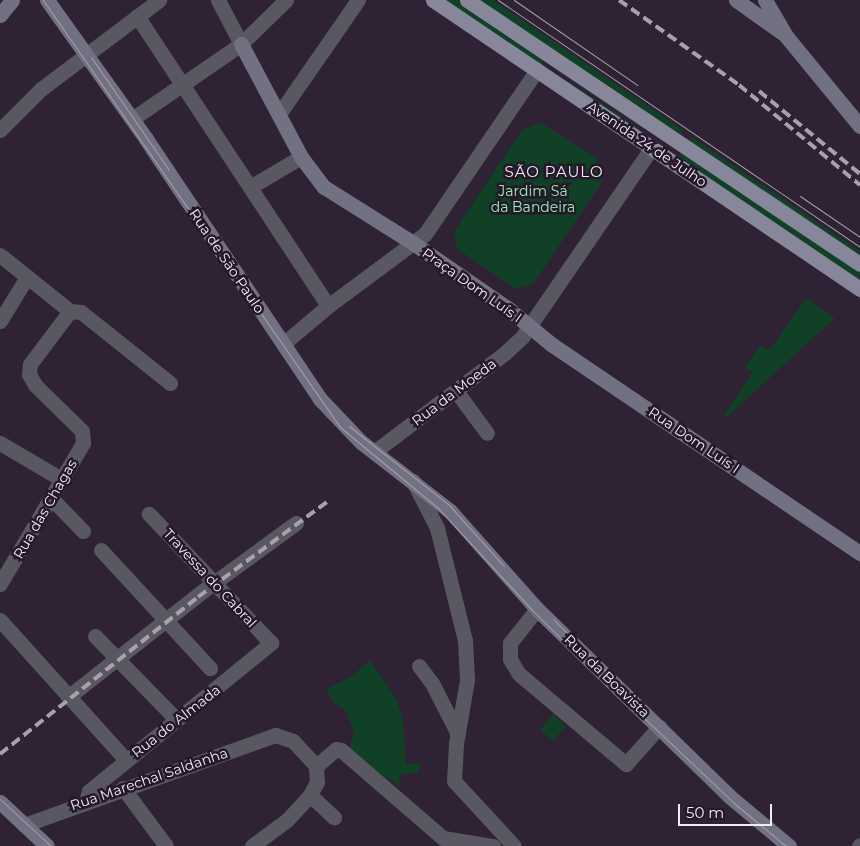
<!DOCTYPE html>
<html>
<head>
<meta charset="utf-8">
<style>
	body { margin:0 }
	#map { position:relative; width:860px; height:846px; overflow:hidden; background:#2f2234; font-family:Montserrat,sans-serif }
	div>[style] { position:absolute }
	[style*='--x'] { left:calc(var(--x)*1px); top:calc(var(--y)*1px); width:calc(var(--w)*1px); rotate:calc(var(--a)*1deg) }
	.green>* { inset:0; background:#104025 }
	.street>* { height:15px; margin:-7.5px; padding:0 7.5px; transform-origin:7.5px; border-radius:7.5px; background:#585762 }
	.secondary>* { height:15px; margin:-7.5px; padding:0 7.5px; transform-origin:7.5px; border-radius:7.5px; background:#727182 }
	.primary>* { height:15px; margin:-7.5px; padding:0 7.5px; transform-origin:7.5px; border-radius:7.5px; background:#87869b }
	.tram>* { height:1px; margin:-0.5px; padding:0 0.5px; transform-origin:0.5px; border-radius:0.5px; background:#a99fad }
	.rail>* { height:4px; margin-top:-2px; transform-origin:0; background:repeating-linear-gradient(90deg,#a99fad 0 10px,transparent 0 15px) }
	span { translate:-50% -50%; white-space:nowrap; text-align:center; line-height:1.15; -webkit-text-stroke:5px #25182a; paint-order:stroke }
	.street-label { font-size:14px; color:#f2eaf6 }
	.park-label { font-size:14px; color:#93f1b4 }
	.neighbourhood-label { font-size:15px; color:#f2eaf6; letter-spacing:1px }
	.scale { position:absolute; left:678px; top:804px; width:94px; height:22px; box-sizing:border-box; border:2px solid #f2eaf6; border-top:0; padding-left:6px; font-size:15px; line-height:18px; white-space:nowrap; color:#f2eaf6; -webkit-text-stroke:4px #25182a; paint-order:stroke }
</style>
</head>
<body>
<div id="map">
	<div class="green">
		<div style="clip-path:polygon(443px 0,458px 0,542px 56px,543px 62px,538px 64px)"></div>
		<div style="clip-path:polygon(478px 0,493px 0,683px 130px,680px 135px)"></div>
		<div style="clip-path:polygon(568px 81px,639px 128px,637px 130px,567px 82px)"></div>
		<div style="clip-path:polygon(541px 123px,597px 158px,602px 182px,534px 283px,516px 289px,457px 249px,454px 231px,522px 130px)"></div>
		<div style="clip-path:polygon(692px 137px,860px 251px,860px 256px,690px 141px)"></div>
		<div style="clip-path:polygon(683px 150px,860px 271px,860px 281px,678px 157px)"></div>
		<div style="clip-path:polygon(806px 298px,835px 318px,727px 417px,724px 415px,753px 372px,745px 367px,760px 345px,770px 350px)"></div>
		<div style="clip-path:polygon(370px 660px,396px 698px,403px 720px,406px 764px,422px 763px,418px 772px,399px 775px,400px 787px,387px 777px,381px 777px,356px 757px,350px 748px,354px 733px,347px 712px,333px 702px,326px 689px,351px 677px)"></div>
		<div style="clip-path:polygon(553px 714px,566px 726px,553px 741px,540px 730px)"></div>
	</div>
	<div class="street">
		<div style="--x:218;--y:0;--w:50;--a:62.4"></div>
		<div style="--x:137;--y:16;--w:347;--a:56.6"></div>
		<div style="--x:279;--y:114;--w:139;--a:-55.3"></div>
		<div style="--x:132;--y:119;--w:132;--a:-34.5"></div>
		<div style="--x:241;--y:44;--w:63;--a:-44.4"></div>
		<div style="--x:0;--y:130;--w:58;--a:-45"></div>
		<div style="--x:41;--y:89;--w:148;--a:-37"></div>
		<div style="--x:250;--y:187;--w:59;--a:-30.5"></div>
		<div style="--x:0;--y:255;--w:90;--a:38.7"></div>
		<div style="--x:70;--y:311;--w:66;--a:127"></div>
		<div style="--x:30;--y:364;--w:10;--a:96"></div>
		<div style="--x:29;--y:374;--w:13;--a:61"></div>
		<div style="--x:35;--y:385;--w:66;--a:44.4"></div>
		<div style="--x:82;--y:431;--w:12;--a:85"></div>
		<div style="--x:83;--y:443;--w:164;--a:120.5"></div>
		<div style="--x:70;--y:311;--w:11;--a:5"></div>
		<div style="--x:81;--y:312;--w:114;--a:38.6"></div>
		<div style="--x:0;--y:321;--w:52;--a:-58.5"></div>
		<div style="--x:283;--y:344;--w:59;--a:-40.2"></div>
		<div style="--x:328;--y:306;--w:121;--a:-36.6"></div>
		<div style="--x:425;--y:234;--w:199;--a:-55.7"></div>
		<div style="--x:456;--y:391;--w:52;--a:53.6"></div>
		<div style="--x:0;--y:443;--w:71;--a:30.5"></div>
		<div style="--x:374;--y:452;--w:166;--a:-37.1"></div>
		<div style="--x:506;--y:352;--w:22;--a:-43"></div>
		<div style="--x:522;--y:337;--w:230;--a:-55.6"></div>
		<div style="--x:413;--y:481;--w:53;--a:62.9"></div>
		<div style="--x:437;--y:528;--w:115;--a:76"></div>
		<div style="--x:465;--y:640;--w:40;--a:87.1"></div>
		<div style="--x:467;--y:680;--w:65;--a:99.8"></div>
		<div style="--x:456;--y:744;--w:37;--a:93"></div>
		<div style="--x:454;--y:781;--w:88;--a:47.3"></div>
		<div style="--x:51;--y:498;--w:46;--a:45.9"></div>
		<div style="--x:101;--y:550;--w:161;--a:47.3"></div>
		<div style="--x:537;--y:609;--w:43;--a:128.5"></div>
		<div style="--x:510;--y:643;--w:16;--a:90"></div>
		<div style="--x:510;--y:659;--w:17;--a:59"></div>
		<div style="--x:519;--y:674;--w:140;--a:40.1"></div>
		<div style="--x:626;--y:764;--w:50;--a:-48.3"></div>
		<div style="--x:0;--y:620;--w:188;--a:48"></div>
		<div style="--x:95;--y:636;--w:110;--a:45.7"></div>
		<div style="--x:419;--y:666;--w:21;--a:53"></div>
		<div style="--x:432;--y:683;--w:57;--a:63"></div>
		<div style="--x:68;--y:697;--w:173;--a:-38.2"></div>
		<div style="--x:204;--y:590;--w:114;--a:-36.1"></div>
		<div style="--x:316;--y:766;--w:26;--a:-40"></div>
		<div style="--x:336;--y:749;--w:5;--a:11"></div>
		<div style="--x:341;--y:750;--w:135;--a:40.8"></div>
		<div style="--x:443;--y:838;--w:51;--a:9.1"></div>
		<div style="--x:123;--y:788;--w:72;--a:53.4"></div>
		<div style="--x:310;--y:795;--w:33;--a:43"></div>
		<div style="--x:86;--y:801;--w:10;--a:-73"></div>
		<div style="--x:89;--y:791;--w:235;--a:-39.1"></div>
		<div style="--x:271;--y:643;--w:178;--a:-133.4"></div>
		<div style="--x:24;--y:825;--w:267;--a:-19.7"></div>
		<div style="--x:275;--y:735;--w:19;--a:18"></div>
		<div style="--x:293;--y:741;--w:34;--a:47"></div>
		<div style="--x:252;--y:846;--w:44;--a:-36.6"></div>
		<div style="--x:287;--y:820;--w:34;--a:-47"></div>
		<div style="--x:310;--y:795;--w:15;--a:-62"></div>
		<div style="--x:317;--y:782;--w:16;--a:-94"></div>
		<div style="--x:859;--y:846;--w:1;--a:-45"></div>
	</div>
	<div class="secondary">
		<div style="--x:47;--y:0;--w:171;--a:54.5"></div>
		<div style="--x:146;--y:139;--w:313;--a:56.2"></div>
		<div style="--x:320;--y:399;--w:59;--a:46.4"></div>
		<div style="--x:361;--y:442;--w:113;--a:37.8"></div>
		<div style="--x:450;--y:511;--w:131;--a:48.4"></div>
		<div style="--x:537;--y:609;--w:268;--a:44.2"></div>
		<div style="--x:729;--y:796;--w:78;--a:39.8"></div>
		<div style="--x:736;--y:0;--w:59;--a:35.3"></div>
		<div style="--x:765;--y:0;--w:42;--a:59.7"></div>
		<div style="--x:786;--y:36;--w:117;--a:50.6"></div>
		<div style="--x:0;--y:15;--w:19;--a:-51"></div>
		<div style="--x:241;--y:44;--w:128;--a:62"></div>
		<div style="--x:301;--y:157;--w:38;--a:53"></div>
		<div style="--x:324;--y:187;--w:105;--a:32.2"></div>
		<div style="--x:413;--y:243;--w:118;--a:34.6"></div>
		<div style="--x:510;--y:310;--w:53;--a:39.7"></div>
		<div style="--x:551;--y:344;--w:373;--a:34.1"></div>
		<div style="--x:0;--y:802;--w:64;--a:43.1"></div>
	</div>
	<div class="primary">
		<div style="--x:433;--y:0;--w:516;--a:34.09"></div>
		<div style="--x:467;--y:0;--w:473;--a:33.9"></div>
	</div>
	<div class="tram">
		<div style="--x:43;--y:0;--w:520;--a:55.18"></div>
		<div style="--x:340;--y:427;--w:129;--a:39.6"></div>
		<div style="--x:439;--y:509;--w:140;--a:47.3"></div>
		<div style="--x:534;--y:612;--w:99;--a:44.2"></div>
		<div style="--x:605;--y:681;--w:179;--a:43.4"></div>
		<div style="--x:735;--y:804;--w:66;--a:39.5"></div>
		<div style="--x:498;--y:0;--w:438;--a:34.3"></div>
		<div style="--x:514;--y:0;--w:150;--a:34.6"></div>
		<div style="--x:91;--y:57;--w:137;--a:55.4"></div>
		<div style="--x:800;--y:196;--w:73;--a:34.3"></div>
		<div style="--x:349;--y:426;--w:127;--a:38.3"></div>
		<div style="--x:449;--y:505;--w:82;--a:48"></div>
		<div style="--x:553;--y:619;--w:112;--a:44.6"></div>
		<div style="--x:0;--y:799;--w:69;--a:42.7"></div>
	</div>
	<div class="rail">
		<div style="--x:619;--y:0;--w:147;--a:35.3"></div>
		<div style="--x:739;--y:85;--w:157;--a:39.6"></div>
		<div style="--x:759;--y:91;--w:131;--a:39.4"></div>
		<div style="--x:0;--y:754;--w:253;--a:-38.4"></div>
		<div style="--x:198;--y:597;--w:160;--a:-36.4"></div>
	</div>
	<div class="street-label">
		<span style="left:647px;top:144px;rotate:34deg">Avenida 24 de Julho</span>
		<span style="left:227px;top:261px;rotate:56deg">Rua de São Paulo</span>
		<span style="left:472px;top:285px;rotate:35deg">Praça Dom Luís I</span>
		<span style="left:454px;top:392px;rotate:-37deg">Rua da Moeda</span>
		<span style="left:694px;top:440px;rotate:34deg">Rua Dom Luís I</span>
		<span style="left:45px;top:509px;rotate:-60deg">Rua das Chagas</span>
		<span style="left:210px;top:578px;rotate:47deg">Travessa do Cabral</span>
		<span style="left:607px;top:676px;rotate:44deg">Rua da Boavista</span>
		<span style="left:176px;top:721px;rotate:-38deg">Rua do Almada</span>
		<span style="left:149px;top:779px;rotate:-19deg">Rua Marechal Saldanha</span>
	</div>
	<div class="park-label">
		<span style="left:533px;top:199px">Jardim Sá<br>da Bandeira</span>
	</div>
	<div class="neighbourhood-label">
		<span style="left:554px;top:172px">SÃO PAULO</span>
	</div>
	<div class="scale">50 m</div>
</div>
</body>
</html>
